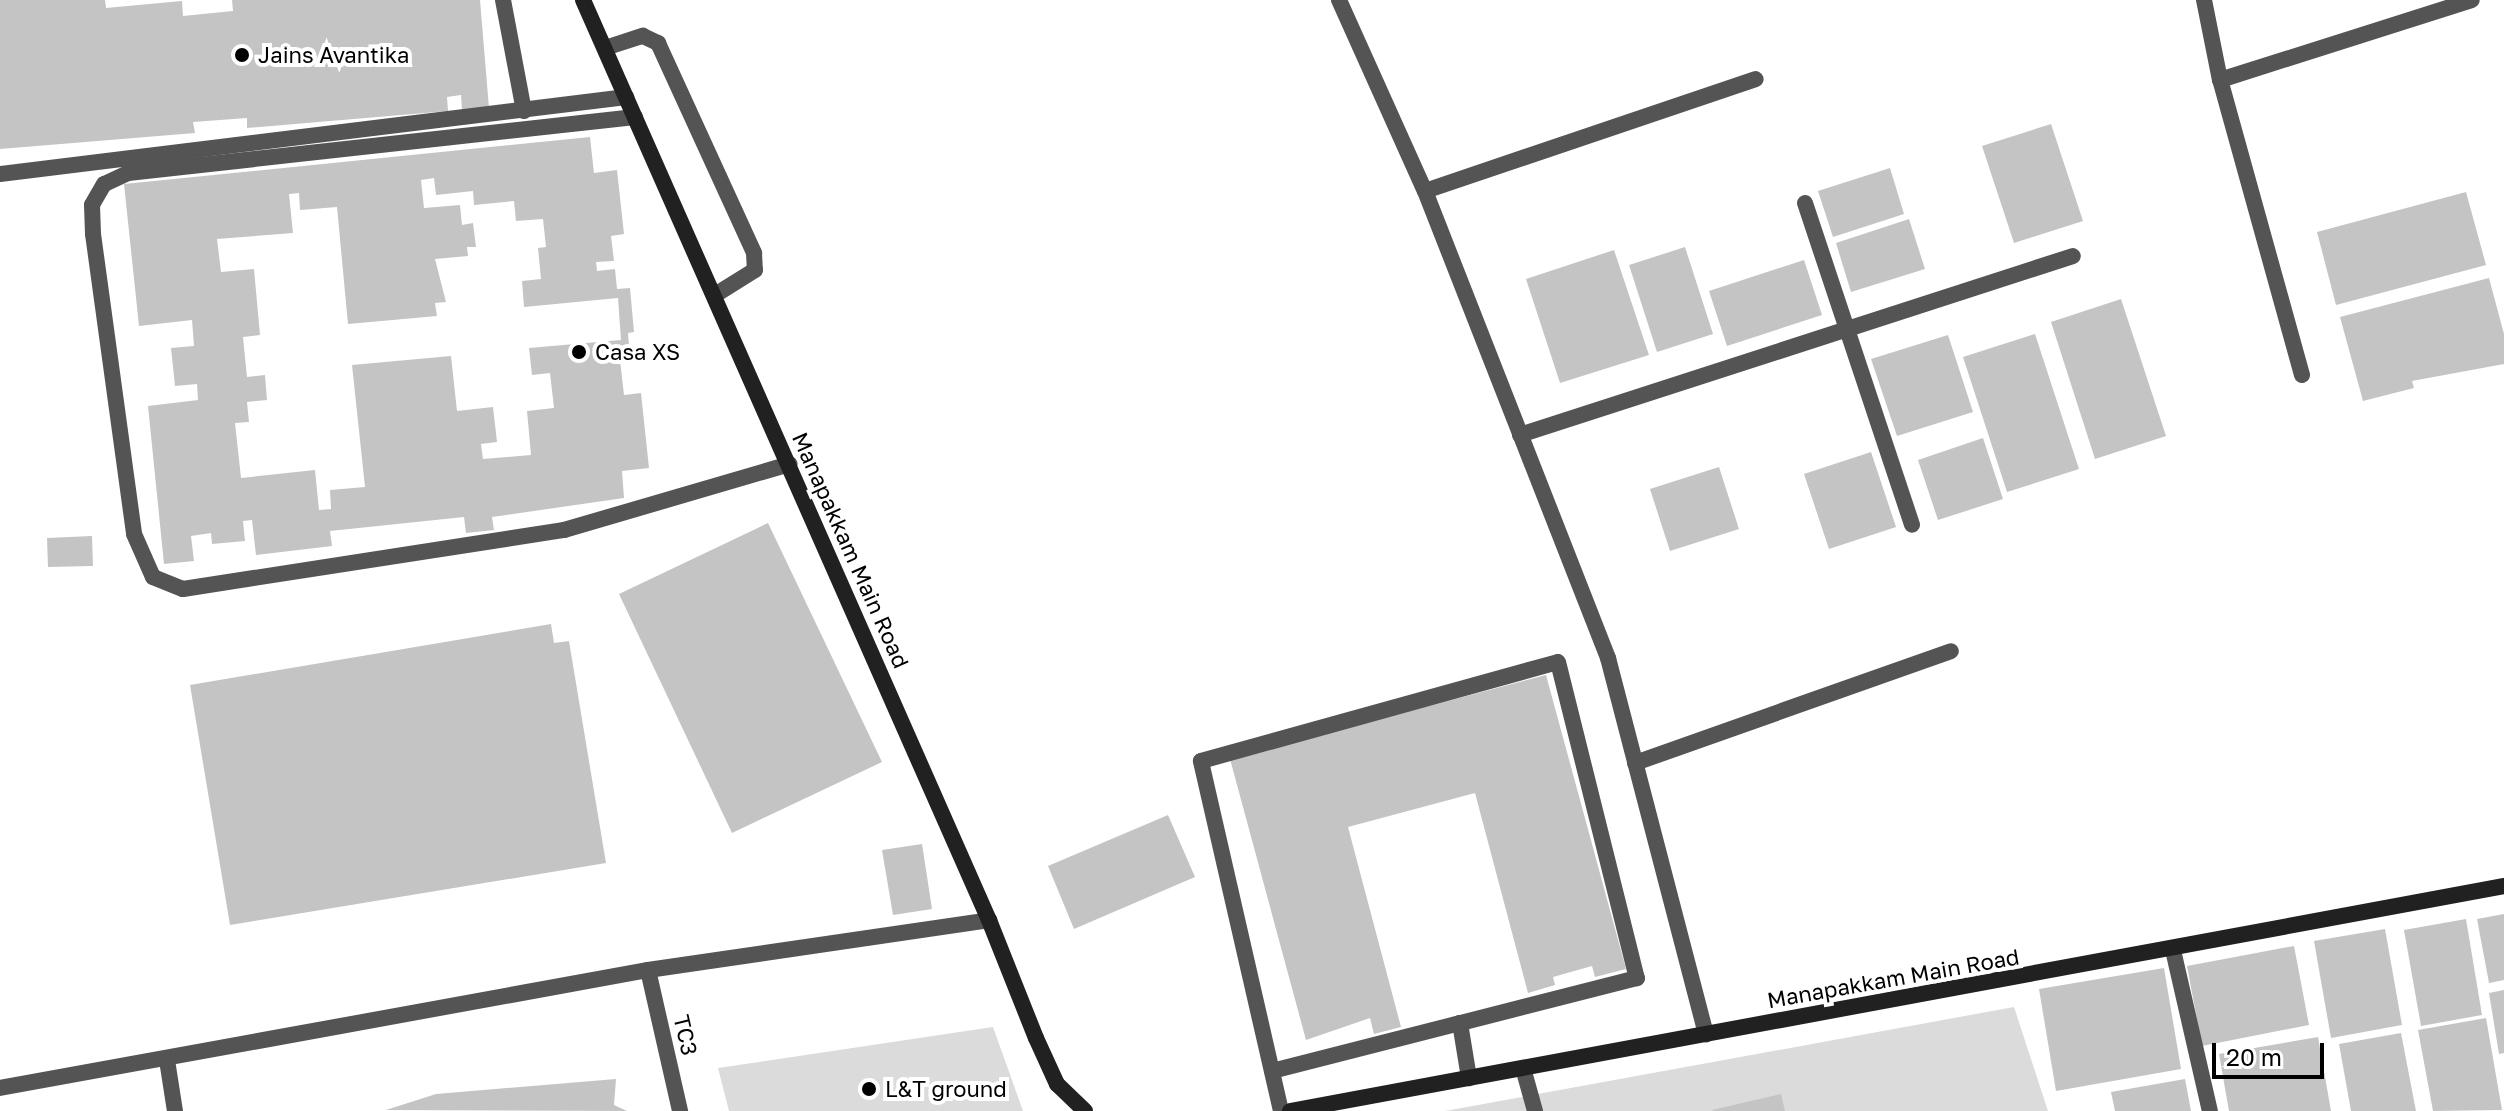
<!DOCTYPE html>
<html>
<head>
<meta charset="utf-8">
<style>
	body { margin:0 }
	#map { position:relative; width:2504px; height:1111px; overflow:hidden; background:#fff; font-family:"Golos Text",sans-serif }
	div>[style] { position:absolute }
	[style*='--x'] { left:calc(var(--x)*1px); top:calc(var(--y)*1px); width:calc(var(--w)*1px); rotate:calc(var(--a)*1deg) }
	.green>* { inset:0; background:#dbdbdb }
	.building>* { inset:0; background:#c4c4c4 }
	.service>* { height:16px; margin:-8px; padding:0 8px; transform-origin:8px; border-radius:8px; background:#545454 }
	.minor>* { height:16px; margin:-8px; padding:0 8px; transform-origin:8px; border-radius:8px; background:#545454 }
	.secondary>* { height:16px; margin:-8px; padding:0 8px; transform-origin:8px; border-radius:8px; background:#212121 }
	.dots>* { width:22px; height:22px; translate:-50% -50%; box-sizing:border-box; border:4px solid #fff; border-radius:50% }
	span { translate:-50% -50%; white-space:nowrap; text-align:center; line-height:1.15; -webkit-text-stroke:8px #fff; paint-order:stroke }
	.poi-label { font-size:22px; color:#000 }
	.left { translate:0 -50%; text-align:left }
	.street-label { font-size:22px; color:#000 }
	.scale { position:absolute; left:2212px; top:1043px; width:112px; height:36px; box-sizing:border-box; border:4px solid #000; border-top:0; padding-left:10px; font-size:24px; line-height:28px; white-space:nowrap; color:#000; -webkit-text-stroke:6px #fff; paint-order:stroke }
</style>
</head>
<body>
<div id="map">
	<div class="green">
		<div style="clip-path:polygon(2014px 1007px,2048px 1111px,1445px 1111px)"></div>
		<div style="clip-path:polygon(993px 1027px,1023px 1111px,729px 1111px,718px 1068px)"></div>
	</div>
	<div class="building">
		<div style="clip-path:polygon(0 0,105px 0,106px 8px,182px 1px,183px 16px,233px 11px,232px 0,480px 0,489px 108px,462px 110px,461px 95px,447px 97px,448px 111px,247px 128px,247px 118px,193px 122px,195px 133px,0 149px)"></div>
		<div style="clip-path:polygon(2051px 124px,2083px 221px,2014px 243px,1982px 146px)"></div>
		<div style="clip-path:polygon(evenodd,590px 137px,594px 173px,617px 170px,624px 234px,611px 236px,614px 261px,596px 262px,597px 271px,615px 269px,617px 289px,630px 288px,634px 332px,628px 333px,630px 359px,620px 360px,624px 395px,641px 393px,649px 468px,622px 471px,624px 498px,492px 517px,494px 530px,466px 533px,464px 517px,330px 531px,332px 546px,256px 555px,252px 520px,243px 521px,245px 541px,212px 544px,211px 533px,191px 536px,194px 561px,164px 564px,148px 406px,198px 400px,197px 384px,175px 386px,171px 348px,194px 346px,192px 320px,139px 326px,124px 184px,590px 137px,434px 178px,436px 195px,473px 191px,474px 205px,514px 201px,516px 221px,543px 219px,546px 247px,538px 248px,541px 279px,522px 281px,524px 307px,618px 298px,621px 340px,529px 348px,532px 375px,550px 373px,554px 408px,527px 411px,531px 455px,483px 459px,481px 444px,497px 442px,493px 407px,457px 411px,451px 356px,352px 365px,365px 487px,330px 490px,331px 509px,319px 510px,315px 470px,241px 478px,235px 423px,249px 422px,247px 402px,267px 400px,265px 375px,247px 377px,243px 337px,260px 335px,254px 269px,221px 272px,217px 239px,293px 233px,289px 194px,299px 193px,300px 210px,337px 207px,348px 324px,437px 316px,435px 303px,446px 302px,435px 259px,468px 256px,467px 247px,476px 247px,473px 223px,462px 225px,460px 205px,424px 208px,421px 180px,434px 178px)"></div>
		<div style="clip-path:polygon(1890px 168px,1904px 214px,1833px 237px,1818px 191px)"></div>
		<div style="clip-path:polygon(2466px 192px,2486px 265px,2336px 305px,2317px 232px)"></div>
		<div style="clip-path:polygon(1909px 219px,1925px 269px,1851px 292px,1836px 243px)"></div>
		<div style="clip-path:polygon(1685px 247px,1713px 334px,1657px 352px,1629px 265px)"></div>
		<div style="clip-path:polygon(1614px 250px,1649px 355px,1560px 383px,1526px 279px)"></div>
		<div style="clip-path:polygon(1804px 260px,1822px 315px,1727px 346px,1709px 291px)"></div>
		<div style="clip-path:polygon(2489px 278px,2504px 334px,2504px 364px,2412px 381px,2414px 388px,2363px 401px,2340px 317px)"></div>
		<div style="clip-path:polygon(2121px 299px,2166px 436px,2095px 459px,2051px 322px)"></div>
		<div style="clip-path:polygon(2035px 334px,2079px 469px,2007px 492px,1963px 357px)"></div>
		<div style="clip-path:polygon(1948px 335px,1973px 412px,1897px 436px,1871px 359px)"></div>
		<div style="clip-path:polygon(1983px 438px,2003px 499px,1938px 520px,1918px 460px)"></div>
		<div style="clip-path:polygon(1871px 452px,1896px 527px,1829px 549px,1804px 474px)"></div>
		<div style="clip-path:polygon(1719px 467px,1739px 529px,1670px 551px,1650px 489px)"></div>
		<div style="clip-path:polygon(768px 523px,882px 762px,732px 833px,619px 594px)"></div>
		<div style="clip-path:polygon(92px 536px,93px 566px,48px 567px,47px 538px)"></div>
		<div style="clip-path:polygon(551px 624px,554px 643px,569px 641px,606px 863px,230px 925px,190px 685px)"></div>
		<div style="clip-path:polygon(1546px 675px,1626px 969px,1595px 977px,1592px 966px,1553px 977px,1555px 985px,1528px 993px,1475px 793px,1348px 827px,1401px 1027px,1374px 1034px,1370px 1018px,1306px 1040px,1230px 759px)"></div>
		<div style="clip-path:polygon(1168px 815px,1195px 877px,1074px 929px,1048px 866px)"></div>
		<div style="clip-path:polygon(922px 844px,932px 909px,893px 915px,882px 850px)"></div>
		<div style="clip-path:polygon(2504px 914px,2504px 980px,2489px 983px,2477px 919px)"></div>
		<div style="clip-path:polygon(2466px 919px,2482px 1015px,2421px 1026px,2404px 930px)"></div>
		<div style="clip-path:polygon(2385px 929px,2402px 1025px,2331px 1038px,2314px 941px)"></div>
		<div style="clip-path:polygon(2294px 946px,2309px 1025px,2202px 1046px,2187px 966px)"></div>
		<div style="clip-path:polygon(2164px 968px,2181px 1069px,2056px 1091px,2039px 989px)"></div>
		<div style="clip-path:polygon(2504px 990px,2504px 1053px,2499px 1054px,2489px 993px)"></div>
		<div style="clip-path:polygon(2486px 1018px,2502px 1110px,2433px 1111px,2418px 1030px)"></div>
		<div style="clip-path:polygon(2401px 1033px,2416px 1111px,2351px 1111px,2339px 1044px)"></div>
		<div style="clip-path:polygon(2318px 1037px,2331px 1111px,2229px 1111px,2219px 1054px)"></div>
		<div style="clip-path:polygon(616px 1079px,614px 1105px,627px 1111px,386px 1110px,436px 1094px)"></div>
		<div style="clip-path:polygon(2185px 1079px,2191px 1111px,2115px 1111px,2111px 1092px)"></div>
		<div style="clip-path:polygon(1781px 1094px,1785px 1111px,1713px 1111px,1712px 1110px)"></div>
	</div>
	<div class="service">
		<div style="--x:605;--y:48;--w:40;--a:-18"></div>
		<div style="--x:643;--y:36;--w:17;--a:25"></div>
		<div style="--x:658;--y:43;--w:231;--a:65.4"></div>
		<div style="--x:754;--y:253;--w:17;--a:87"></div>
		<div style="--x:755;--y:270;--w:47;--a:148"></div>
		<div style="--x:648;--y:970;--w:145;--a:77.2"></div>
		<div style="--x:167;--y:1060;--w:52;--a:81.1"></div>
		<div style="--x:1523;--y:1068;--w:45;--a:74.4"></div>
		<div style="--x:0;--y:1088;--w:659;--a:-10.32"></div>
		<div style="--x:648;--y:970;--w:345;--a:-8.3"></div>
	</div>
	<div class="minor">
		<div style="--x:503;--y:0;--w:113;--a:79.3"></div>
		<div style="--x:1339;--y:0;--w:209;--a:65.8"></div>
		<div style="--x:1425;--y:191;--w:502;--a:68.6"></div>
		<div style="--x:1608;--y:658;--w:389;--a:75.4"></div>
		<div style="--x:2204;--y:0;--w:82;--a:78.7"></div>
		<div style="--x:635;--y:117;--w:510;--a:173.7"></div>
		<div style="--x:128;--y:173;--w:26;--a:155"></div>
		<div style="--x:104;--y:184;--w:24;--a:120"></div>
		<div style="--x:92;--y:205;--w:29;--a:88"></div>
		<div style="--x:93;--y:234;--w:303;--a:82.2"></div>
		<div style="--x:134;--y:534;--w:47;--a:66.2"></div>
		<div style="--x:153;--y:577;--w:32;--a:22"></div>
		<div style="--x:183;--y:589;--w:386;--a:-8.8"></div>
		<div style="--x:564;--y:530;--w:235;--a:-16.3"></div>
		<div style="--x:0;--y:174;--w:631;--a:-7.01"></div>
		<div style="--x:1425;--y:191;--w:349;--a:-18.7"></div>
		<div style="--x:1805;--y:203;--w:339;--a:71.6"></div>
		<div style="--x:2302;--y:375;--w:306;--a:-105.5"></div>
		<div style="--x:2220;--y:80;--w:264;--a:-17.6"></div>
		<div style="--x:1520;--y:435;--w:581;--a:-17.94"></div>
		<div style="--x:1635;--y:763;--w:335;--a:-19.5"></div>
		<div style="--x:2173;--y:950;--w:165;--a:77.1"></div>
		<div style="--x:1272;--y:1071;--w:194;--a:-14.3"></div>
		<div style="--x:1281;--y:1111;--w:359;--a:-102.9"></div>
		<div style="--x:1201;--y:761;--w:370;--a:-15.5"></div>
		<div style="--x:1558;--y:662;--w:326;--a:76"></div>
		<div style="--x:1637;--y:978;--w:183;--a:165.7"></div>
		<div style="--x:1460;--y:1023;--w:56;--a:80.7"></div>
	</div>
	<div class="secondary">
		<div style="--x:583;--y:0;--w:1006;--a:66.19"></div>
		<div style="--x:989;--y:920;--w:127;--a:68.3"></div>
		<div style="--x:1036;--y:1038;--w:51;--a:65.5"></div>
		<div style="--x:1057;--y:1084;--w:39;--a:44"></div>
		<div style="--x:1290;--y:1111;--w:1235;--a:-10.5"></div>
	</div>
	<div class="dots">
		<div style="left:242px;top:55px;background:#000"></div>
		<div style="left:579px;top:352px;background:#000"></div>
		<div style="left:869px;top:1089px;background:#000"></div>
	</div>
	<div class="poi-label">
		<span class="left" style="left:258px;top:55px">Jains Avantika</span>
		<span class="left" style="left:595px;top:352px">Casa XS</span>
		<span class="left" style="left:885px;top:1089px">L&amp;T ground</span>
	</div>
	<div class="street-label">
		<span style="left:851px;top:550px;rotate:66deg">Manapakkam Main Road</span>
		<span style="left:1893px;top:978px;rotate:-10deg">Manapakkam Main Road</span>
		<span style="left:686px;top:1035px;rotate:77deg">TC3</span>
	</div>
	<div class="scale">20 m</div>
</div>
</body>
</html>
